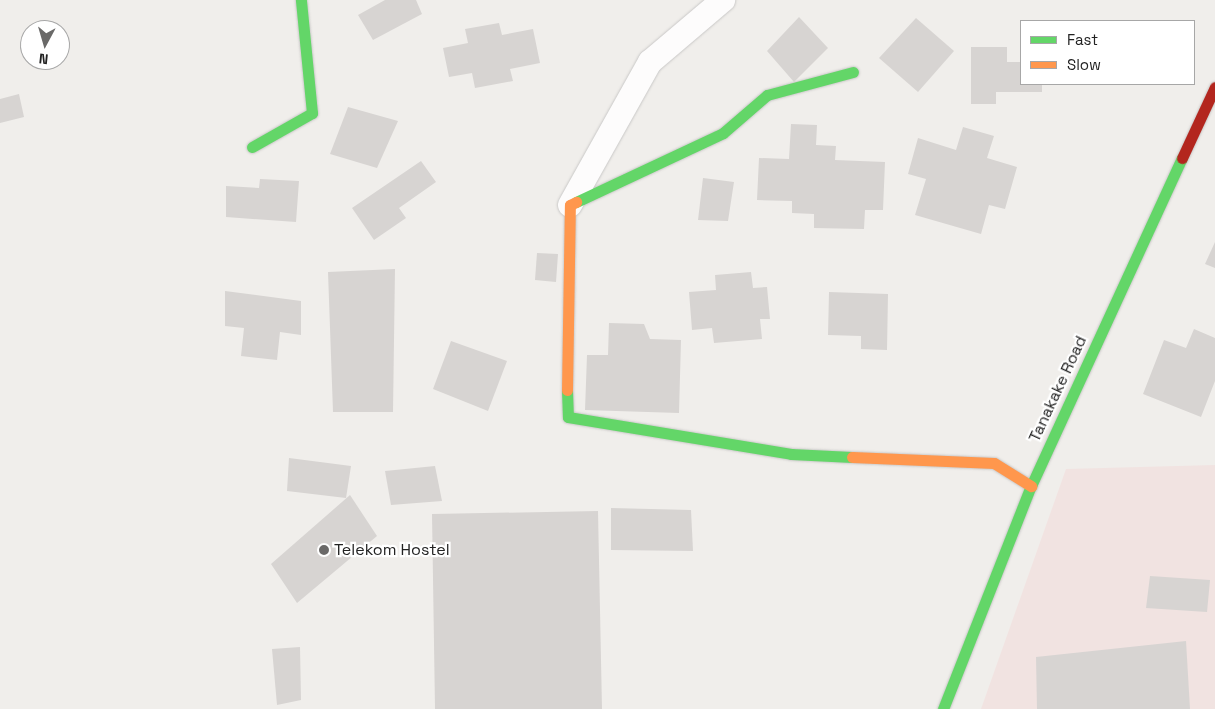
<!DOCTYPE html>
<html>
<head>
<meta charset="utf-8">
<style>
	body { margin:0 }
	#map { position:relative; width:1215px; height:709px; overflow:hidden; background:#f0eeeb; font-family:"Space Grotesk",sans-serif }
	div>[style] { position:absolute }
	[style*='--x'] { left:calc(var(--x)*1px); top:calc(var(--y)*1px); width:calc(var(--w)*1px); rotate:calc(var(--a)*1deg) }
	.commercial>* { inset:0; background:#f1e3e1 }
	.building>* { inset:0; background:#d7d4d2 }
	.roads { filter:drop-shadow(0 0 1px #c9c8c7) drop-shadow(0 0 1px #c9c8c7) }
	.street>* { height:24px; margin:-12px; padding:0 12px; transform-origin:12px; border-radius:12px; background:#fdfcfc }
	.fast>* { height:11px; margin:-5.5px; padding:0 5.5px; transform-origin:5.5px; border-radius:5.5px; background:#63d668 }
	.slow>* { height:11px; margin:-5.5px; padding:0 5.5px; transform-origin:5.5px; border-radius:5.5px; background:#ff974d }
	.jam>* { height:11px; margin:-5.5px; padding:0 5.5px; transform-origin:5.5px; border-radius:5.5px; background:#b3261e }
	.dots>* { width:14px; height:14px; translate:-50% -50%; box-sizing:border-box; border:2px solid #fff; border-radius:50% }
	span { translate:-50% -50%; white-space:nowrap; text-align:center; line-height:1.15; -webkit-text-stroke:4.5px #fff; paint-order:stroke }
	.street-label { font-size:16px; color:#222 }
	.poi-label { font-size:16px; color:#222 }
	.left { translate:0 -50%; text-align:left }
	.legend { position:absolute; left:1020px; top:20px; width:175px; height:65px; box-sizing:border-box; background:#fff; border:1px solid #a7a7a7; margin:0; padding:6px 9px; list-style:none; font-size:15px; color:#222 }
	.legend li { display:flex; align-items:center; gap:10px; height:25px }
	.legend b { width:25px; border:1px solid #a7a7a7 }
	.north { position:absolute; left:20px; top:20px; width:50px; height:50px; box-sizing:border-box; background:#fff; border:1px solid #a7a7a7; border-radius:50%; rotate:186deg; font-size:14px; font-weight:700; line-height:20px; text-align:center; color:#222 }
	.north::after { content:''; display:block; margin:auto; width:18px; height:22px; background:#6a6968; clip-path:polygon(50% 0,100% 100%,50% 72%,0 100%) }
</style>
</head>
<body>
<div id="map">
	<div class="commercial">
		<div style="clip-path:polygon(1215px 465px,1215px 709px,981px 709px,1066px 469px)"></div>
	</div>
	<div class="building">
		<div style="clip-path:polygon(385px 0,416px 0,422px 14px,373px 40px,358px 15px)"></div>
		<div style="clip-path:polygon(799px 17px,828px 48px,794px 82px,767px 51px)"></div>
		<div style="clip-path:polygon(916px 18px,954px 51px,918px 92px,879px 58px)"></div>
		<div style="clip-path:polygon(499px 23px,502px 35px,533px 29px,540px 63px,510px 69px,513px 81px,475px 88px,472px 73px,449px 77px,443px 48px,468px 43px,465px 29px)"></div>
		<div style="clip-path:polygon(971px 47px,1007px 47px,1007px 62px,1021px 62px,1021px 84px,1042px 84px,1042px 92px,996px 92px,996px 104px,971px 104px)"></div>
		<div style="clip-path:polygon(19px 94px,24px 117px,0 123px,0 99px)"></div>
		<div style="clip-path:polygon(348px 107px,398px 121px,377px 168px,330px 154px)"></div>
		<div style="clip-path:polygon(791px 124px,817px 125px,816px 145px,836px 146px,835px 160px,885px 162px,883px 210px,865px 210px,864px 229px,814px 228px,814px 214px,792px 213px,792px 201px,757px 200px,759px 158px,789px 159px)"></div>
		<div style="clip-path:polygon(963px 127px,994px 136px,987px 158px,1017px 167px,1005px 209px,989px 205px,981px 234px,915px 215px,926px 179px,908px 174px,918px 138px,956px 150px)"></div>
		<div style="clip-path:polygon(421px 161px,436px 182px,399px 208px,406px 218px,374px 240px,352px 208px)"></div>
		<div style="clip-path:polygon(703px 178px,734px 182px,728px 221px,698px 220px)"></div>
		<div style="clip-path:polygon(260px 179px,299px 181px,296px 222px,226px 217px,226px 186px,259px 188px)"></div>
		<div style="clip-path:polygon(1215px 242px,1215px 268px,1205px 264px)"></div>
		<div style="clip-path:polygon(537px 253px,558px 254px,556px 282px,535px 280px)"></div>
		<div style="clip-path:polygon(395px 269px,393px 412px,333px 412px,328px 272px)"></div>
		<div style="clip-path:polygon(751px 272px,753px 288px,767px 287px,770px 319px,760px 319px,762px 339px,714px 343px,712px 328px,692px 330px,689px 292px,716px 290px,715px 275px)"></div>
		<div style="clip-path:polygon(225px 291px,301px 301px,301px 335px,280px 332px,277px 360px,241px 356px,244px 328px,225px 326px)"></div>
		<div style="clip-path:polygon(829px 292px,888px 294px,887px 350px,861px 349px,861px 336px,828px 335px)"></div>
		<div style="clip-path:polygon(609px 323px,644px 324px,650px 339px,681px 340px,679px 413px,585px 410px,587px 355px,608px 355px)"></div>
		<div style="clip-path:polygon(1194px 329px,1215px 338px,1215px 381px,1201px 417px,1143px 394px,1164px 340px,1186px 348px)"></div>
		<div style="clip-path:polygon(451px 341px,507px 361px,488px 411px,433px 389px)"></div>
		<div style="clip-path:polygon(289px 458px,351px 466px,346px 498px,287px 491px)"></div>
		<div style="clip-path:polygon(435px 466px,442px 501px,391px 505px,385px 471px)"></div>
		<div style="clip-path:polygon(350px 495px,377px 536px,297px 603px,271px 564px)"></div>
		<div style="clip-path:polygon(611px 508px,691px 510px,693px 551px,611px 550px)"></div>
		<div style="clip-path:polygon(598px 511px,602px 709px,435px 709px,432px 514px)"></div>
		<div style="clip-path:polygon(1150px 576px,1210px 580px,1207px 612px,1146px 608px)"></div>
		<div style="clip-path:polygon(1186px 641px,1190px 709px,1037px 709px,1036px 657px)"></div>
		<div style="clip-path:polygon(300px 647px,301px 700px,277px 705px,272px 649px)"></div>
	</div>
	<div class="roads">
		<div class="street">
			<div style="--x:570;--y:205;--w:164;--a:-60.8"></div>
			<div style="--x:650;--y:62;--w:96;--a:-40.3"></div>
		</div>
		<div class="fast">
			<div style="--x:252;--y:147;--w:69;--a:-29.5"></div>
			<div style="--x:312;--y:113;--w:114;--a:-95.6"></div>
			<div style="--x:576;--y:202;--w:162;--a:-25.1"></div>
			<div style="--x:723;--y:133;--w:58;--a:-40.8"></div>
			<div style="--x:767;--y:95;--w:89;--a:-15"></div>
			<div style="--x:567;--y:390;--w:27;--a:88"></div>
			<div style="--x:568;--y:417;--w:226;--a:9.4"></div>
			<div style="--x:791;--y:454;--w:61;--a:2.8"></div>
			<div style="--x:943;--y:709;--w:240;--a:-68.5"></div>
			<div style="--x:1031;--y:486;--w:361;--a:-65.3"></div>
		</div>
		<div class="slow">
			<div style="--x:567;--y:390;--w:185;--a:-89.1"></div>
			<div style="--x:570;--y:205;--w:7;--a:-27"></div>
			<div style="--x:852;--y:457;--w:142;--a:2.4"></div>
			<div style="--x:994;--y:463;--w:44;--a:31.9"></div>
		</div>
		<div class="jam">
			<div style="--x:1182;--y:158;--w:78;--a:-65.1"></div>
		</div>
	</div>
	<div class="dots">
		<div style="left:324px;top:550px;background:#6a6968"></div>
	</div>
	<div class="street-label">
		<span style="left:1058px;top:389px;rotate:-65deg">Tanakake Road</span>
	</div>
	<div class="poi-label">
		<span class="left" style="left:334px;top:550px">Telekom Hostel</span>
	</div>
	<ul class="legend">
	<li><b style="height:6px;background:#63d668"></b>Fast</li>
	<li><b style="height:6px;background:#ff974d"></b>Slow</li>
	</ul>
	<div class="north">N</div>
</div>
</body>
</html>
